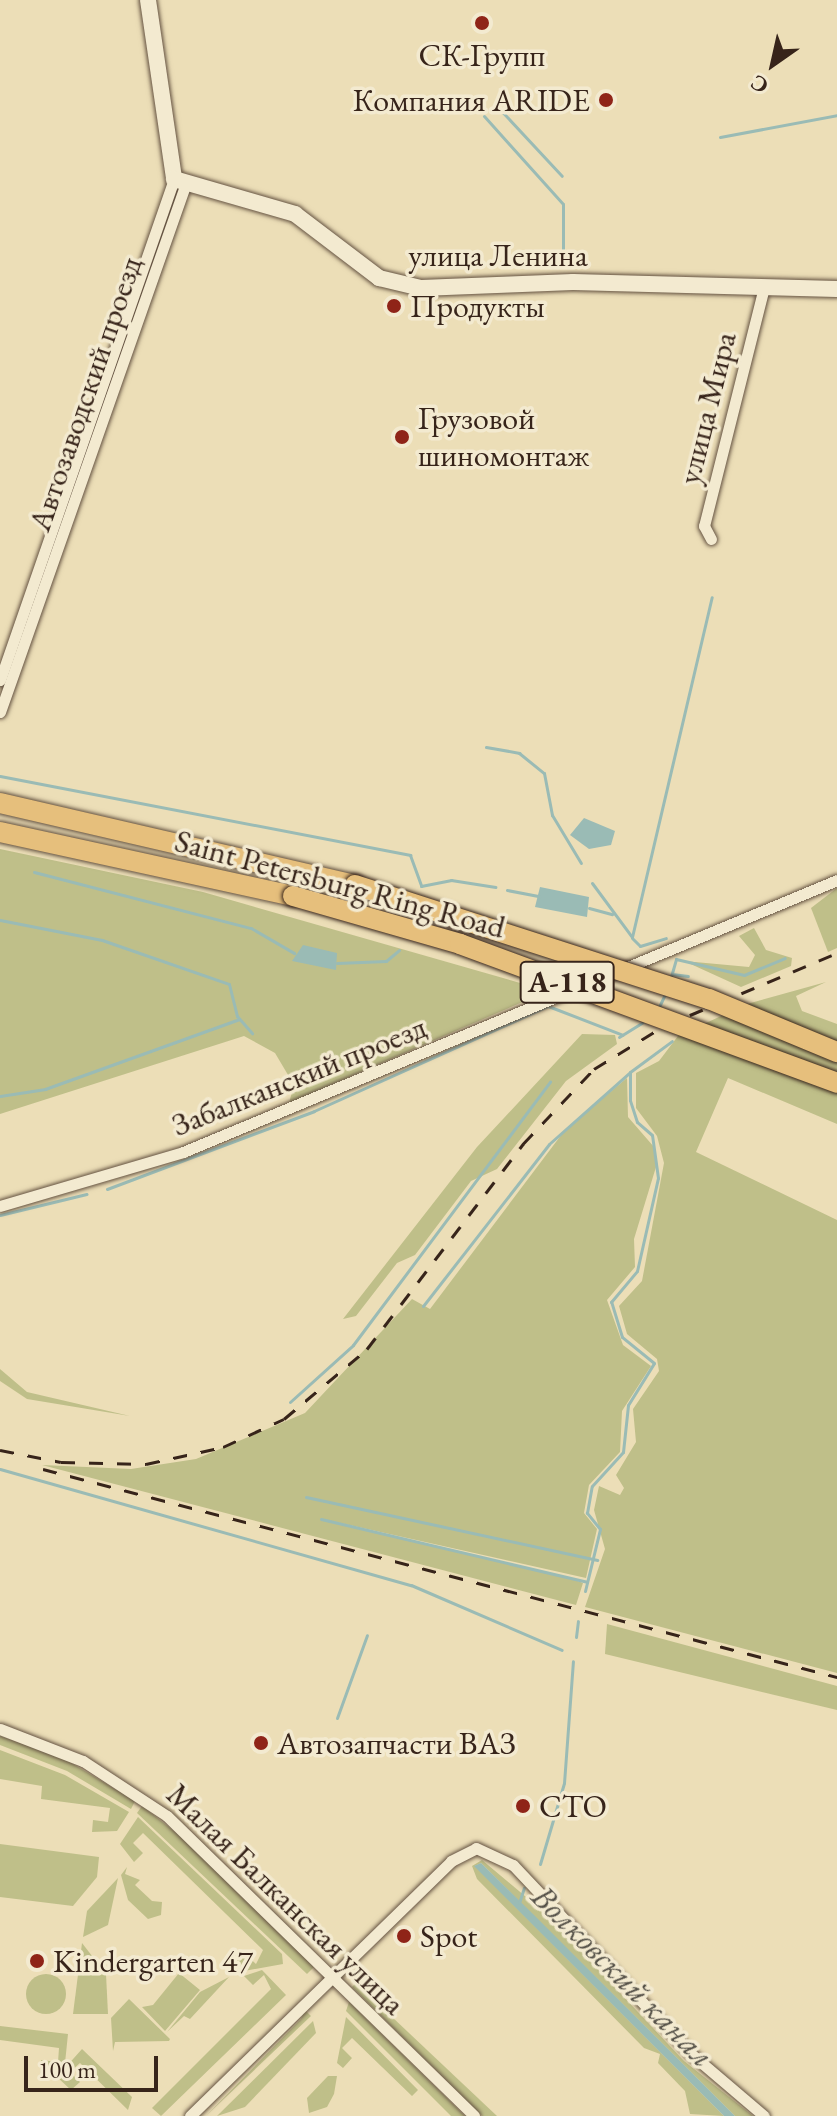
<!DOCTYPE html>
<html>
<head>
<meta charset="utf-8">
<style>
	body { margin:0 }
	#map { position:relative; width:837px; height:2116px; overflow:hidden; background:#ecdeb7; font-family:"EB Garamond",serif }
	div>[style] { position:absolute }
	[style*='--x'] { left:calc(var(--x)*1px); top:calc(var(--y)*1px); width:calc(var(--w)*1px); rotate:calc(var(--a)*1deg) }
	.green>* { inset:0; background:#bfbf89 }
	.round { border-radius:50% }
	.water>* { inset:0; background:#9abbb5 }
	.stream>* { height:3px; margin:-1.5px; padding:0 1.5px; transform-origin:1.5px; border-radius:1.5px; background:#9abbb5 }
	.roads { filter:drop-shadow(0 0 2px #645241) drop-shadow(0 0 2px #645241) }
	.street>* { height:11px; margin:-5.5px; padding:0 5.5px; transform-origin:5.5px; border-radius:5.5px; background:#f3ead0 }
	.secondary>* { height:16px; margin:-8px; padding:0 8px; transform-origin:8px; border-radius:8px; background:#f3ead0 }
	.highway>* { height:20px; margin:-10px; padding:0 10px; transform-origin:10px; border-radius:10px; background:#e6bf7c }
	.rail>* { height:3px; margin-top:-1.5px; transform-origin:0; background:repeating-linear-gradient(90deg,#37241a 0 14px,transparent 0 28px) }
	.bridges { filter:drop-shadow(0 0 2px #37241a) drop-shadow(0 0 2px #37241a) }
	.highway-bridge>* { height:20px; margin:-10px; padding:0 10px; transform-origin:10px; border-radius:10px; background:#e6bf7c }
	.dots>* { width:22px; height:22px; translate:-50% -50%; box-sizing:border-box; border:4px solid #f3ead0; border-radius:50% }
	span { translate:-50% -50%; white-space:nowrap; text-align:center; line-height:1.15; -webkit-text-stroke:7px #f3ead0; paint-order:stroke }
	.shield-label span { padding:2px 6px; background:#f3ead0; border:2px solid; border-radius:6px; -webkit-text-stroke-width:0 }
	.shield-label { font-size:30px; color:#37241a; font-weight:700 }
	.poi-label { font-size:32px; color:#37241a }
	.right { translate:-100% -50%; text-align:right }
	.left { translate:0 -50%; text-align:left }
	.street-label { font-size:32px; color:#37241a }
	.water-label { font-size:34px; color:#555148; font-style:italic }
	.north { position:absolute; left:733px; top:24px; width:80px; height:80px; -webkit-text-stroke:6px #f3ead0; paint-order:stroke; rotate:214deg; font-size:22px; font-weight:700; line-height:32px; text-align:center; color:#37241a }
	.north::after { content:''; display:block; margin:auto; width:28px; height:36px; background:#37241a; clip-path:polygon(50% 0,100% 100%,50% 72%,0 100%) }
	.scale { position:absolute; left:24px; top:2056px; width:134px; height:36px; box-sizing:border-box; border:4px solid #37241a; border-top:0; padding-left:10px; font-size:24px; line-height:28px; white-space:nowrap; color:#37241a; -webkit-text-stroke:6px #f3ead0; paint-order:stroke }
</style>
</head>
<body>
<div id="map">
	<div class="green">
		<div style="clip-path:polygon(0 849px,203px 892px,548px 991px,289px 1103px,294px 1085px,275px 1053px,244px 1036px,0 1114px)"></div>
		<div style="clip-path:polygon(837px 888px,837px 948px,828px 952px,811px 908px)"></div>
		<div style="clip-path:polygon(754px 928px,766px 950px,792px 958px,791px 966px,741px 987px,684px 961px,749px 967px,755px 955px,739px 936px)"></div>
		<div style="clip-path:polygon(826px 982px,796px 996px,802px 1011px,837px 1024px,837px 1124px,728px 1078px,696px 1152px,837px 1220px,837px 1673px,585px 1607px,605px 1549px,594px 1510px,599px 1486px,620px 1495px,624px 1488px,616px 1475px,636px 1442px,633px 1409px,659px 1371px,657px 1359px,627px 1334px,619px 1306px,642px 1281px,664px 1163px,657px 1136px,636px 1108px,636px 1073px,659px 1061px,678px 1036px,747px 1004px)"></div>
		<div style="clip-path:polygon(582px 1034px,615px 1035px,617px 1044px,566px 1081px,497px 1169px,471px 1181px,415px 1255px,397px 1263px,356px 1316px,343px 1319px,477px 1147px)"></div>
		<div style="clip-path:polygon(627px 1078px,628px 1117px,654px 1147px,656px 1167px,634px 1239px,635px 1267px,607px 1300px,623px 1345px,651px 1366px,622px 1411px,620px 1452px,589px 1485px,584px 1513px,597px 1529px,586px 1578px,318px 1518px,570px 1578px,583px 1583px,576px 1605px,42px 1465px,131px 1469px,196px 1459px,305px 1413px,412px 1299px,430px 1309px,565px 1130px)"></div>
		<div style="clip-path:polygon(0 1369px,27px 1392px,130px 1416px,27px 1399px,0 1381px)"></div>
		<div style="clip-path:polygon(607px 1624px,837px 1686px,837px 1710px,605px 1654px)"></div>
		<div style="clip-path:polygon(0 1736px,63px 1758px,135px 1801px,131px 1809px,67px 1771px,0 1745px)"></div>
		<div style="clip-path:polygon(0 1750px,65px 1775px,129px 1812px,117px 1831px,92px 1832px,93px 1820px,108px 1822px,110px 1808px,41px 1799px,42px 1786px,0 1779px)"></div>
		<div style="clip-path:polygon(142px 1806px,189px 1843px,314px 1967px,307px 1974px,137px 1813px)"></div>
		<div style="clip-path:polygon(138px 1817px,282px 1954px,283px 1964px,244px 1971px,235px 1963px,244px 1953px,256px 1964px,263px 1950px,143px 1833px,133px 1843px,143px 1853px,134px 1862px,120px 1844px)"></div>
		<div style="clip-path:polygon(0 1844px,99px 1857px,97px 1877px,73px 1906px,0 1897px)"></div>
		<div style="clip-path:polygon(482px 1860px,545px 1913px,684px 2061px,753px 2116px,735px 2116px,481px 1863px,475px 1866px,724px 2116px,690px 2114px,685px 2091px,658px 2063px,660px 2054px,644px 2048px,477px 1879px,472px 1866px)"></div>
		<div style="clip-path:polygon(127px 1867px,125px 1874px,140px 1880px,135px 1885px,152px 1901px,162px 1902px,161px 1915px,148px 1919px,128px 1900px,121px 1875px)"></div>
		<div style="clip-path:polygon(118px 1878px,108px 1925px,83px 1937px,87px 1911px)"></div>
		<div style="clip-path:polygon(82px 1943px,106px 1974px,108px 2014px,73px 2014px)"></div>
		<div style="clip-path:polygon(262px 1970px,286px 1995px,161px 2116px,152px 2108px,271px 1989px,264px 1975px,253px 1985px,244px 1976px)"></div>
		<div style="clip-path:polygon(179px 1973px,200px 1990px,165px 2031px,142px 2007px,153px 2005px)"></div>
		<div class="round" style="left:26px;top:1974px;width:40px;height:40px"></div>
		<div style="clip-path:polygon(229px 1977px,190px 2019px,184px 2016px,167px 2032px,200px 1992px)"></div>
		<div style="clip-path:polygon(356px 1983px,497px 2116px,482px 2116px,352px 1987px)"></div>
		<div style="clip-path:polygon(129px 1999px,170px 2039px,169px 2041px,115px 2042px,113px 2051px,111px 2018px)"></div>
		<div style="clip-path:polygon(349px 2002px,465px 2116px,451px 2116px,346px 2011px)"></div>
		<div style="clip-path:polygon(305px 2010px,311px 2016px,206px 2116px,301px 2019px)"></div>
		<div style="clip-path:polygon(346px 2017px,418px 2090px,412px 2096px,352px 2038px,342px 2048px,352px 2058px,343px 2068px,337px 2063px)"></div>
		<div style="clip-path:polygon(313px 2021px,316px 2033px,245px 2107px,217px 2116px)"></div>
		<div style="clip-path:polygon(0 2026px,68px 2034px,65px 2063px,55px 2075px,40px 2073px,41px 2060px,58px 2062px,59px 2048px,0 2040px)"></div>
		<div style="clip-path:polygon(82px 2049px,132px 2097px,128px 2110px,80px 2063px,70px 2072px,80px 2082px,71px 2090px,57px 2077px)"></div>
		<div style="clip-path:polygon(328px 2076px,337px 2076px,334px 2094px,327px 2107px,309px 2113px,307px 2098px)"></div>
	</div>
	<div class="water">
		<div style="clip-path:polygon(584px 818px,615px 831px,611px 845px,589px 849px,570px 835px)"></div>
		<div style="clip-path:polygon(540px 887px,589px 897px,587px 917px,535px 907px)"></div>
		<div style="clip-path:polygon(303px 945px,337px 953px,336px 970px,292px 961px)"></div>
		<div style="clip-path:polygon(481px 1863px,535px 1916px,735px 2116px,724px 2116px,474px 1866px)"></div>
	</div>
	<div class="stream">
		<div style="--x:495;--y:104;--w:98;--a:47.1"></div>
		<div style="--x:484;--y:116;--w:118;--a:48.1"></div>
		<div style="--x:563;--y:204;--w:60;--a:90"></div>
		<div style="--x:720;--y:137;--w:119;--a:-10.6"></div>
		<div style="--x:486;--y:747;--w:34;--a:10"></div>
		<div style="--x:519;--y:753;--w:32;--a:39"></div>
		<div style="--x:544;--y:773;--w:43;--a:79.2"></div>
		<div style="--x:552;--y:815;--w:56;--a:58.9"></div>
		<div style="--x:0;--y:776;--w:418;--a:10.9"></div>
		<div style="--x:410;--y:855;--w:33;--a:70"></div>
		<div style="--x:421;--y:886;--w:31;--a:-11"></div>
		<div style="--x:451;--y:880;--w:45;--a:9"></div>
		<div style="--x:34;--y:872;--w:224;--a:14.5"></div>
		<div style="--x:251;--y:928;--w:50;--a:30.2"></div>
		<div style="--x:592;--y:883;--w:67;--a:53.5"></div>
		<div style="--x:632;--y:937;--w:349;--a:-76.8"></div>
		<div style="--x:507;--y:890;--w:33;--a:11"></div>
		<div style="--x:589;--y:908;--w:24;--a:15"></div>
		<div style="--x:0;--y:920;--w:104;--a:11.1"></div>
		<div style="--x:102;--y:940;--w:134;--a:19.1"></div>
		<div style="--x:229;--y:984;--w:33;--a:76"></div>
		<div style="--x:237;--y:1016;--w:23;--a:49"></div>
		<div style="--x:632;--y:938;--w:11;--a:45"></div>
		<div style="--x:640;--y:946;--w:27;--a:-17"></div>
		<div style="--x:337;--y:963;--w:49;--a:-2.3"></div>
		<div style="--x:386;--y:961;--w:17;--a:-40"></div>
		<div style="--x:672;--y:974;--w:16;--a:7"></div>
		<div style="--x:670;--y:980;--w:22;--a:-74"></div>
		<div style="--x:676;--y:959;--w:70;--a:13.2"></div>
		<div style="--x:744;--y:975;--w:44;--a:-22.5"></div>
		<div style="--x:658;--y:1009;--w:17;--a:-65"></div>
		<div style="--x:619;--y:1037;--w:28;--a:-32"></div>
		<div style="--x:0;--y:1096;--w:46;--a:-8.8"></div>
		<div style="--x:45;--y:1089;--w:206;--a:-19.8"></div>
		<div style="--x:107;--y:1189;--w:221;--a:-20.6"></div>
		<div style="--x:314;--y:1111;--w:256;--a:-24.2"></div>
		<div style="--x:548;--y:1006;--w:80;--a:21.1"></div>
		<div style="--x:0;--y:1215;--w:89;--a:-13.6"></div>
		<div style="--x:423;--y:1306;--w:205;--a:-52.1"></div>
		<div style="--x:549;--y:1144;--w:108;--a:-41.6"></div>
		<div style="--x:290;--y:1402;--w:85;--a:-42.1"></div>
		<div style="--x:353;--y:1345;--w:329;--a:-53.2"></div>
		<div style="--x:0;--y:1469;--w:427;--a:15.8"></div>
		<div style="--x:411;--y:1585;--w:164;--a:23.3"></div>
		<div style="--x:306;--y:1497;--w:298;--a:12.2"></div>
		<div style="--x:321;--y:1519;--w:273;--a:13.3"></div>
		<div style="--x:585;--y:1591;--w:64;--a:-76.4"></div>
		<div style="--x:600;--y:1529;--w:21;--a:-129"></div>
		<div style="--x:587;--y:1513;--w:27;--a:-80"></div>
		<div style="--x:592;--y:1486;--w:46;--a:-47.6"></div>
		<div style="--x:623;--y:1452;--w:47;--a:-83.9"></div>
		<div style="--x:628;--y:1405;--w:49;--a:-58.2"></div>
		<div style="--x:654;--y:1363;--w:41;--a:-140.9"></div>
		<div style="--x:622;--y:1337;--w:37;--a:-107"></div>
		<div style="--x:611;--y:1302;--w:40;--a:-50"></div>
		<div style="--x:637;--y:1271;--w:95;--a:-77.3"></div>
		<div style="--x:658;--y:1178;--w:43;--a:-97.9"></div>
		<div style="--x:652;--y:1135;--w:20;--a:-139"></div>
		<div style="--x:637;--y:1122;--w:23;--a:-108"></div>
		<div style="--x:630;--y:1100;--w:28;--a:-90"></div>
		<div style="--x:630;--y:1072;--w:52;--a:-36.4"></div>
		<div style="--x:576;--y:1637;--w:16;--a:-83"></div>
		<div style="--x:337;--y:1718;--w:88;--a:-70.1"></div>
		<div style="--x:540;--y:1864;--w:84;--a:-73.5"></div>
		<div style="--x:564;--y:1783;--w:122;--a:-85.8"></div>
		<div style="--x:519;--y:1903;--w:16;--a:-72"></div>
	</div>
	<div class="roads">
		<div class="street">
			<div style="--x:711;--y:539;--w:15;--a:-118"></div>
			<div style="--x:704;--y:526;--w:245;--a:-75.9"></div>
			<div style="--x:0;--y:680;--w:530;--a:-70.85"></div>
			<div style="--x:0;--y:712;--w:561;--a:-70.63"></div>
			<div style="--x:0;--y:1206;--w:191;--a:-16.4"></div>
			<div style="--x:183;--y:1152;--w:708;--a:-22.58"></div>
			<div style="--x:0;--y:1729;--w:89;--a:21.1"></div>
			<div style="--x:83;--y:1761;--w:100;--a:33.2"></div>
			<div style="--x:167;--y:1816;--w:429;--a:44.3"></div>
			<div style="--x:190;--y:2116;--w:365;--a:-44.3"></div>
			<div style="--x:451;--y:1861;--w:28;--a:-27"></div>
			<div style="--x:476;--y:1848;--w:41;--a:24.7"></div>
			<div style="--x:513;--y:1865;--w:258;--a:46.7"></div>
			<div style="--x:690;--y:2053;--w:97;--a:40.4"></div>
		</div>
		<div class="secondary">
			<div style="--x:148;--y:0;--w:181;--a:81.7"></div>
			<div style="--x:174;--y:179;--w:126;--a:16.1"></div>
			<div style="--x:295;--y:214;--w:106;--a:37.3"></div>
			<div style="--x:379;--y:278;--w:43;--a:13.4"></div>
			<div style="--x:421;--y:288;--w:152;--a:-2.3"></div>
			<div style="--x:573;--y:282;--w:264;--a:1.5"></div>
		</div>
		<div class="highway">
			<div style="--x:0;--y:803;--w:364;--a:13"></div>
			<div style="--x:0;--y:832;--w:300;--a:12.3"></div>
		</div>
	</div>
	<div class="rail">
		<div style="--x:0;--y:1450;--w:62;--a:11.1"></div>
		<div style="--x:61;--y:1462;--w:85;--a:1.3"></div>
		<div style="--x:146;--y:1464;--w:79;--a:-12.4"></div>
		<div style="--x:223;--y:1447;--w:67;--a:-24.7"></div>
		<div style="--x:284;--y:1419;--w:109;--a:-40.1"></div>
		<div style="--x:367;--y:1349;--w:258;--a:-52.7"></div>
		<div style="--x:523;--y:1144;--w:103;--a:-46.6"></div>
		<div style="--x:594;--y:1069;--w:82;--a:-31.6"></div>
		<div style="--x:664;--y:1026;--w:188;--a:-22.9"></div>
		<div style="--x:43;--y:1469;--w:821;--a:14.68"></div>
	</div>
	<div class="bridges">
		<div class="highway-bridge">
			<div style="--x:355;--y:885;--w:372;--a:17.9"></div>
			<div style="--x:709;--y:999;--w:139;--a:22.5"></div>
			<div style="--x:293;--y:896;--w:174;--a:16"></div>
			<div style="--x:460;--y:944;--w:402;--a:20.2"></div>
		</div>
	</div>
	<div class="dots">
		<div style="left:482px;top:23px;background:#8f2418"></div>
		<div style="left:606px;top:100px;background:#8f2418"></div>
		<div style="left:394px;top:306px;background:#8f2418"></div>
		<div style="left:402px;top:437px;background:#8f2418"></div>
		<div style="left:261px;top:1743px;background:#8f2418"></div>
		<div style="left:523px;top:1806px;background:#8f2418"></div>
		<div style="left:404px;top:1936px;background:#8f2418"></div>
		<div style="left:37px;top:1961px;background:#8f2418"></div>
	</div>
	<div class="shield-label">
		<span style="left:567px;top:982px">А-118</span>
	</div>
	<div class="poi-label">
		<span style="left:482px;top:55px">СК-Групп</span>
		<span class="right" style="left:590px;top:100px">Компания ARIDE</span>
		<span class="left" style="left:410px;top:306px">Продукты</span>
		<span class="left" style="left:418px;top:437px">Грузовой<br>шиномонтаж</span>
		<span class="left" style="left:277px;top:1743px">Автозапчасти ВАЗ</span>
		<span class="left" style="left:539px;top:1806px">СТО</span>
		<span class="left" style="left:420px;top:1936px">Spot</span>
		<span class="left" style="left:53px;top:1961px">Kindergarten 47</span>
	</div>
	<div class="street-label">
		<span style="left:498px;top:255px">улица Ленина</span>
		<span style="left:85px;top:394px;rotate:-71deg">Автозаводский проезд</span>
		<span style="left:707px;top:408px;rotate:-76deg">улица Мира</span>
		<span style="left:340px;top:884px;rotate:15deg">Saint Petersburg Ring Road</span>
		<span style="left:299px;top:1076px;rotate:-22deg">Забалканский проезд</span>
		<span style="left:286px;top:1899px;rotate:44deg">Малая Балканская улица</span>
	</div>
	<div class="water-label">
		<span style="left:623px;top:1976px;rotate:45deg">Волковский канал</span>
	</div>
	<div class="north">С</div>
	<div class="scale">100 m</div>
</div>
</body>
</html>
